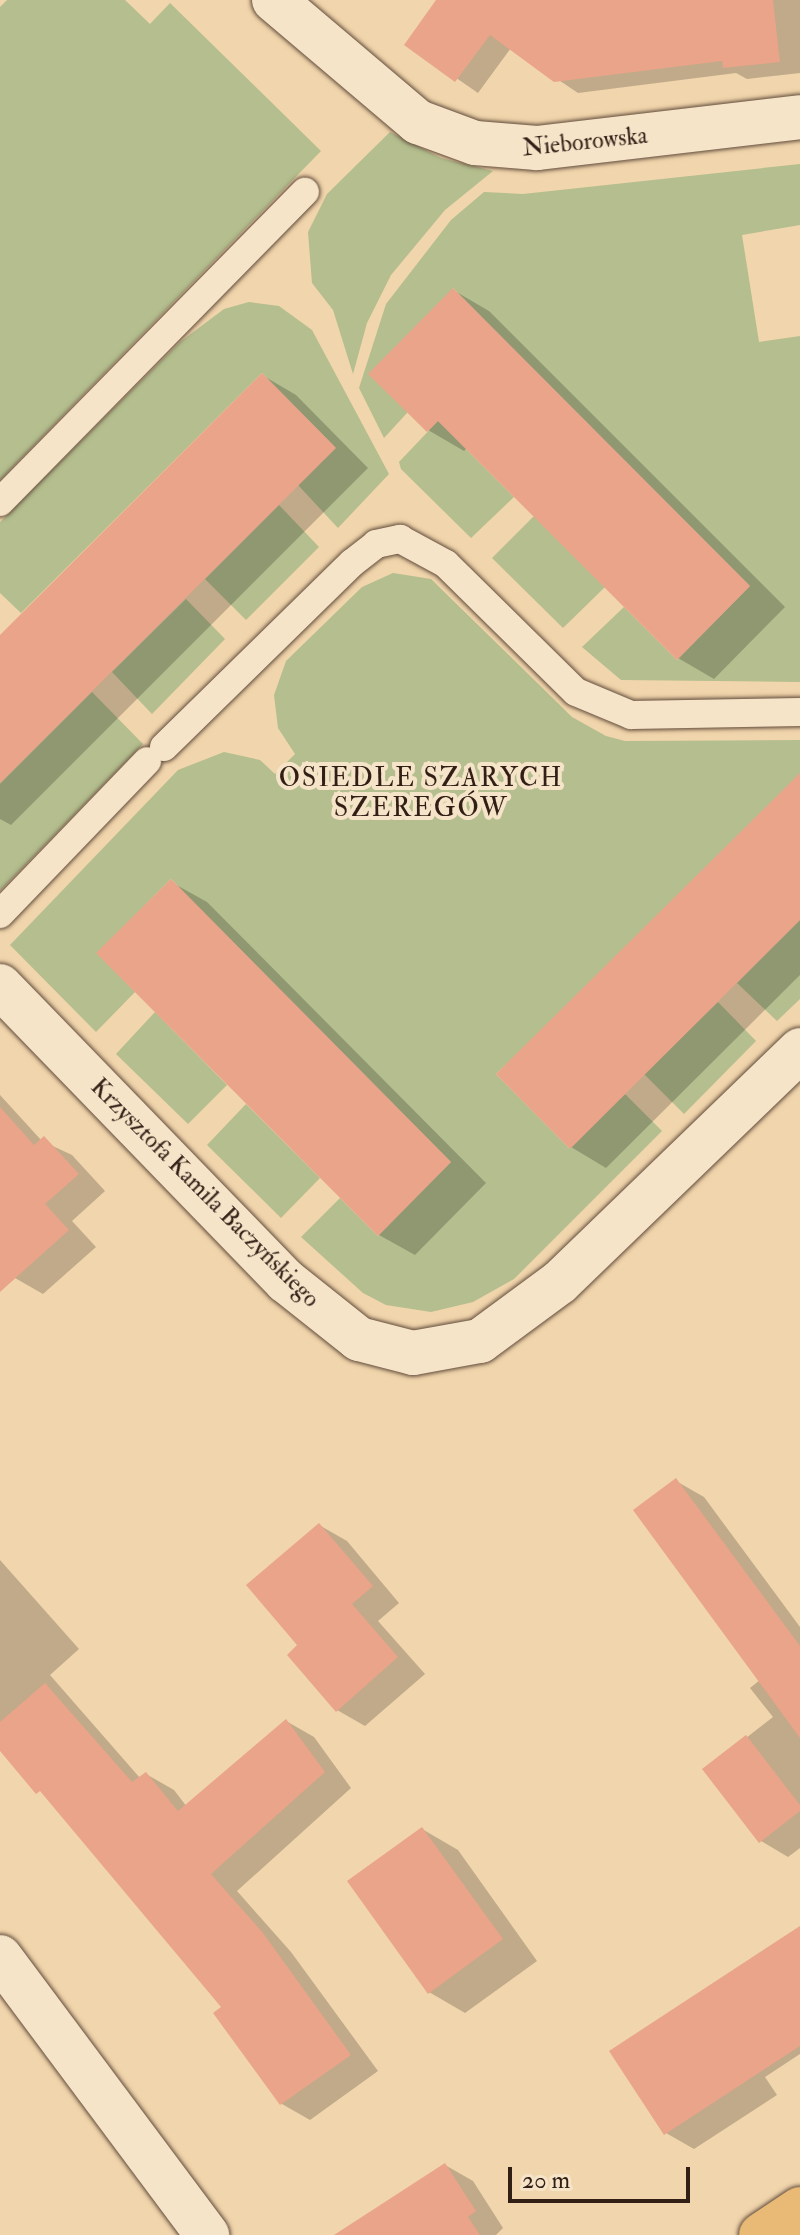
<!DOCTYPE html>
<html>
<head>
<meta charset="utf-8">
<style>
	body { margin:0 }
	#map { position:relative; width:800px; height:2235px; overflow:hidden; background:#f1d5ac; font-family:"IM FELL Double Pica",serif }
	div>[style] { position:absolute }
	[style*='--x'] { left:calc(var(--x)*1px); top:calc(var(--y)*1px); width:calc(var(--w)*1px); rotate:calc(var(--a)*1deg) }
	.green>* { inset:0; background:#b4be8e }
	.shadow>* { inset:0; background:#0003 }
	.building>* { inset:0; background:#e9a48a }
	.roads { filter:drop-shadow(0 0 2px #614c3b) drop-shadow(0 0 2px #614c3b) }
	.lane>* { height:28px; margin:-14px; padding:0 14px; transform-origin:14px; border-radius:14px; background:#f6e4c9 }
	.street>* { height:44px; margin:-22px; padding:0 22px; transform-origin:22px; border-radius:22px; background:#f6e4c9 }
	.primary>* { height:44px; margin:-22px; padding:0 22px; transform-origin:22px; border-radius:22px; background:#e8ba76 }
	span { translate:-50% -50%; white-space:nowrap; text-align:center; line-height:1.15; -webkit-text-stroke:8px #f6e4c9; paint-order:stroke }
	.street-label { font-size:24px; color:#311e15 }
	.neighbourhood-label { font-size:26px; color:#311e15; letter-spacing:2px }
	.scale { position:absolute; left:508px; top:2167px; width:182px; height:36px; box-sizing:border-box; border:4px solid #311e15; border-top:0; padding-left:10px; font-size:24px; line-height:28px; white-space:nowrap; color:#311e15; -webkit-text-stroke:6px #f6e4c9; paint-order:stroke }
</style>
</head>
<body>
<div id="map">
	<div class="green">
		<div style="clip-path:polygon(7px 0,125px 0,150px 24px,170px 3px,321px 151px,0 480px,0 7px)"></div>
		<div style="clip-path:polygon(390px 132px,441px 158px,493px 171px,445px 210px,391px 275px,367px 323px,353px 374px,333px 310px,312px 283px,308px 232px,327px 194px)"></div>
		<div style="clip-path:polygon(800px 164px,800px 225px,742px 235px,759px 342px,800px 336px,800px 682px,621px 680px,582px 647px,624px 607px,677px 660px,750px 586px,453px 288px,418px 401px,384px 438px,359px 388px,386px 304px,451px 220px,484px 192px,523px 194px)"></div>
		<div style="clip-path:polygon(249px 302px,279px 306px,312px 330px,389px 474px,338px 528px,298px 485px,335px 447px,262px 373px,21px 613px,0 593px,0 522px,180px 342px,224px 309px)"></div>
		<div style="clip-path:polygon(438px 421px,514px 497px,471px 538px,401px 469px,399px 462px)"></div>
		<div style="clip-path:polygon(279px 505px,319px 547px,246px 620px,205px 579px)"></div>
		<div style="clip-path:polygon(534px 516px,605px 587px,563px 628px,492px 558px)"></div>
		<div style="clip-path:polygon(393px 573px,431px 579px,572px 717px,606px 736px,625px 741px,800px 740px,800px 783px,496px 1074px,569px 1148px,625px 1094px,662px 1131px,514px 1279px,473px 1302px,431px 1312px,386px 1305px,363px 1293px,301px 1237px,340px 1198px,378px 1236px,451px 1162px,171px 879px,97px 953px,135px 992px,96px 1032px,10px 945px,178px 770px,224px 752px,260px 760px,275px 774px,295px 754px,278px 728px,274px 695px,286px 661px,362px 587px)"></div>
		<div style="clip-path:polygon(186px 599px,225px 639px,152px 714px,112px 672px)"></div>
		<div style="clip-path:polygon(92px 692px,143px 744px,0 891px,0 784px)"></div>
		<div style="clip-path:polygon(800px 920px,800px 999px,777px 1021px,737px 983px)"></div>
		<div style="clip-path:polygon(718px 1002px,756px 1041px,684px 1114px,644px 1074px)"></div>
		<div style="clip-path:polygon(155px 1012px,227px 1085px,188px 1124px,116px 1054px)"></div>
		<div style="clip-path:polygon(246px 1104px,320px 1178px,281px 1218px,207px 1145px)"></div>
	</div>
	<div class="shadow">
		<div style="clip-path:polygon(439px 0,800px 0,800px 73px,747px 79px,736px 73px,578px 93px,511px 48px,478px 93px,407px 44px)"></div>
		<div style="clip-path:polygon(453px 290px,489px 311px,785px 607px,714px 679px,678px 658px,468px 447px,464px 451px,428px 430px)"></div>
		<div style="clip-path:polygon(262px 375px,296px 395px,368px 468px,11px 825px,0 819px,0 638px)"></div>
		<div style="clip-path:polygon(800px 783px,800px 975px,606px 1168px,571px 1147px)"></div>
		<div style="clip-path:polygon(171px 882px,207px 902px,486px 1183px,415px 1255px,379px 1235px)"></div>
		<div style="clip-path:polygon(0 1095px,42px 1141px,72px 1155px,105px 1191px,72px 1221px,96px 1247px,43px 1294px,15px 1278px,0 1261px)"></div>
		<div style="clip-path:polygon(676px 1481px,704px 1497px,800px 1627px,800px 1848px,788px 1857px,761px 1841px,705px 1770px,773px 1717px,750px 1688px,760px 1680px)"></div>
		<div style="clip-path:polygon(319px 1525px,347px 1541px,399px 1603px,378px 1621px,425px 1674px,365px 1726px,337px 1710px,300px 1645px)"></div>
		<div style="clip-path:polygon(0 1560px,79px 1649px,50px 1675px,140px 1778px,146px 1774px,174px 1790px,187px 1807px,286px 1721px,314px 1737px,351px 1788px,237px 1891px,291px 1952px,378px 2071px,310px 2120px,282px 2104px,224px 2007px,49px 1798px,0 1749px)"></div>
		<div style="clip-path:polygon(422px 1829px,458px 1850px,537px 1961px,465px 2013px,429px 1992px)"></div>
		<div style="clip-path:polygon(800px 1931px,800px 2054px,765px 2077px,777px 2095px,694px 2149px,666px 2133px)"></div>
		<div style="clip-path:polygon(445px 2165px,473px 2181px,503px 2228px,496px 2235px,379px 2235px)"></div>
	</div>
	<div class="building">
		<div style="clip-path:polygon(436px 0,773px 0,780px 62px,723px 68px,722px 61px,554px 82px,490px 35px,455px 82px,404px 45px)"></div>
		<div style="clip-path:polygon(453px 288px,750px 586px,677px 660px,438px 421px,427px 432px,368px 374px)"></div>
		<div style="clip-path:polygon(262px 373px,336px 448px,0 783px,0 635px)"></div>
		<div style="clip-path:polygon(800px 773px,800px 920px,570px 1149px,496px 1074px)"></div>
		<div style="clip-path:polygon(171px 879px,451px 1162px,378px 1236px,96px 953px)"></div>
		<div style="clip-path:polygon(0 1107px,34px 1145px,44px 1136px,79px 1174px,45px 1204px,69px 1230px,0 1292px)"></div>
		<div style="clip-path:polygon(676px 1478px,800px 1646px,800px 1738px,633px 1510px)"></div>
		<div style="clip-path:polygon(319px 1523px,373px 1586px,352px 1604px,398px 1657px,336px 1712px,287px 1655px,297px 1645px,246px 1585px)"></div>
		<div style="clip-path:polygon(45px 1683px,132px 1782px,146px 1772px,178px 1811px,286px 1719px,325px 1772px,211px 1874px,263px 1933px,351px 2055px,280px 2105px,213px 2013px,221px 2007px,40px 1791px,36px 1794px,0 1751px,0 1722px)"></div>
		<div style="clip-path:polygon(746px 1735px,800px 1805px,800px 1811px,759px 1843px,702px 1769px)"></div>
		<div style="clip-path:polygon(422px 1827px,503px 1939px,428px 1994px,347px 1881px)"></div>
		<div style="clip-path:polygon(800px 1926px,800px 2046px,664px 2135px,609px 2051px)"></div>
		<div style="clip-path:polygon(445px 2163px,476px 2211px,468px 2217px,480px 2235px,334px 2235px)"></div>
	</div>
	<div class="roads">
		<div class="lane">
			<div style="--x:0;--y:502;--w:435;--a:-45.5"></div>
			<div style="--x:164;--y:747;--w:263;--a:-44.4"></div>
			<div style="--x:352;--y:563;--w:31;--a:-38"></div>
			<div style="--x:376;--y:544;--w:25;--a:-12"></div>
			<div style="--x:400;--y:539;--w:52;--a:28.5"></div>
			<div style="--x:446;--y:564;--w:182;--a:44.6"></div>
			<div style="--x:576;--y:692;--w:60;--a:22.7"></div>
			<div style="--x:631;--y:715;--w:169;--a:-1"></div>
			<div style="--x:0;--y:914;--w:212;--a:-46.1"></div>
		</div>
		<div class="street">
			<div style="--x:274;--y:0;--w:189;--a:40.3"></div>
			<div style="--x:418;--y:122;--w:61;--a:20.2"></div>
			<div style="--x:475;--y:143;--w:62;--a:4.6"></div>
			<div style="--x:537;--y:148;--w:265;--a:-6.7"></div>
			<div style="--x:0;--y:986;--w:411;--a:45.9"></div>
			<div style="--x:286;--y:1281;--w:93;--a:38.5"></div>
			<div style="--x:359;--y:1339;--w:56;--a:14.5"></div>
			<div style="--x:413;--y:1353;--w:68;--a:-10.2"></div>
			<div style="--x:480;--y:1341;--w:99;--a:-36.4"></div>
			<div style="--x:560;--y:1282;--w:334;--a:-44"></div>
			<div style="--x:0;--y:1957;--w:347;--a:53.3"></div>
		</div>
		<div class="primary">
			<div style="--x:761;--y:2235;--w:47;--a:-33.7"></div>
		</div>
	</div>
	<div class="street-label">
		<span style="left:585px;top:142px;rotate:-6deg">Nieborowska</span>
		<span style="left:205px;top:1193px;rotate:45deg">Krzysztofa Kamila Baczyńskiego</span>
	</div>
	<div class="neighbourhood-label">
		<span style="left:421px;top:794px">OSIEDLE SZARYCH<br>SZEREGÓW</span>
	</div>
	<div class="scale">20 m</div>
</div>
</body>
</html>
